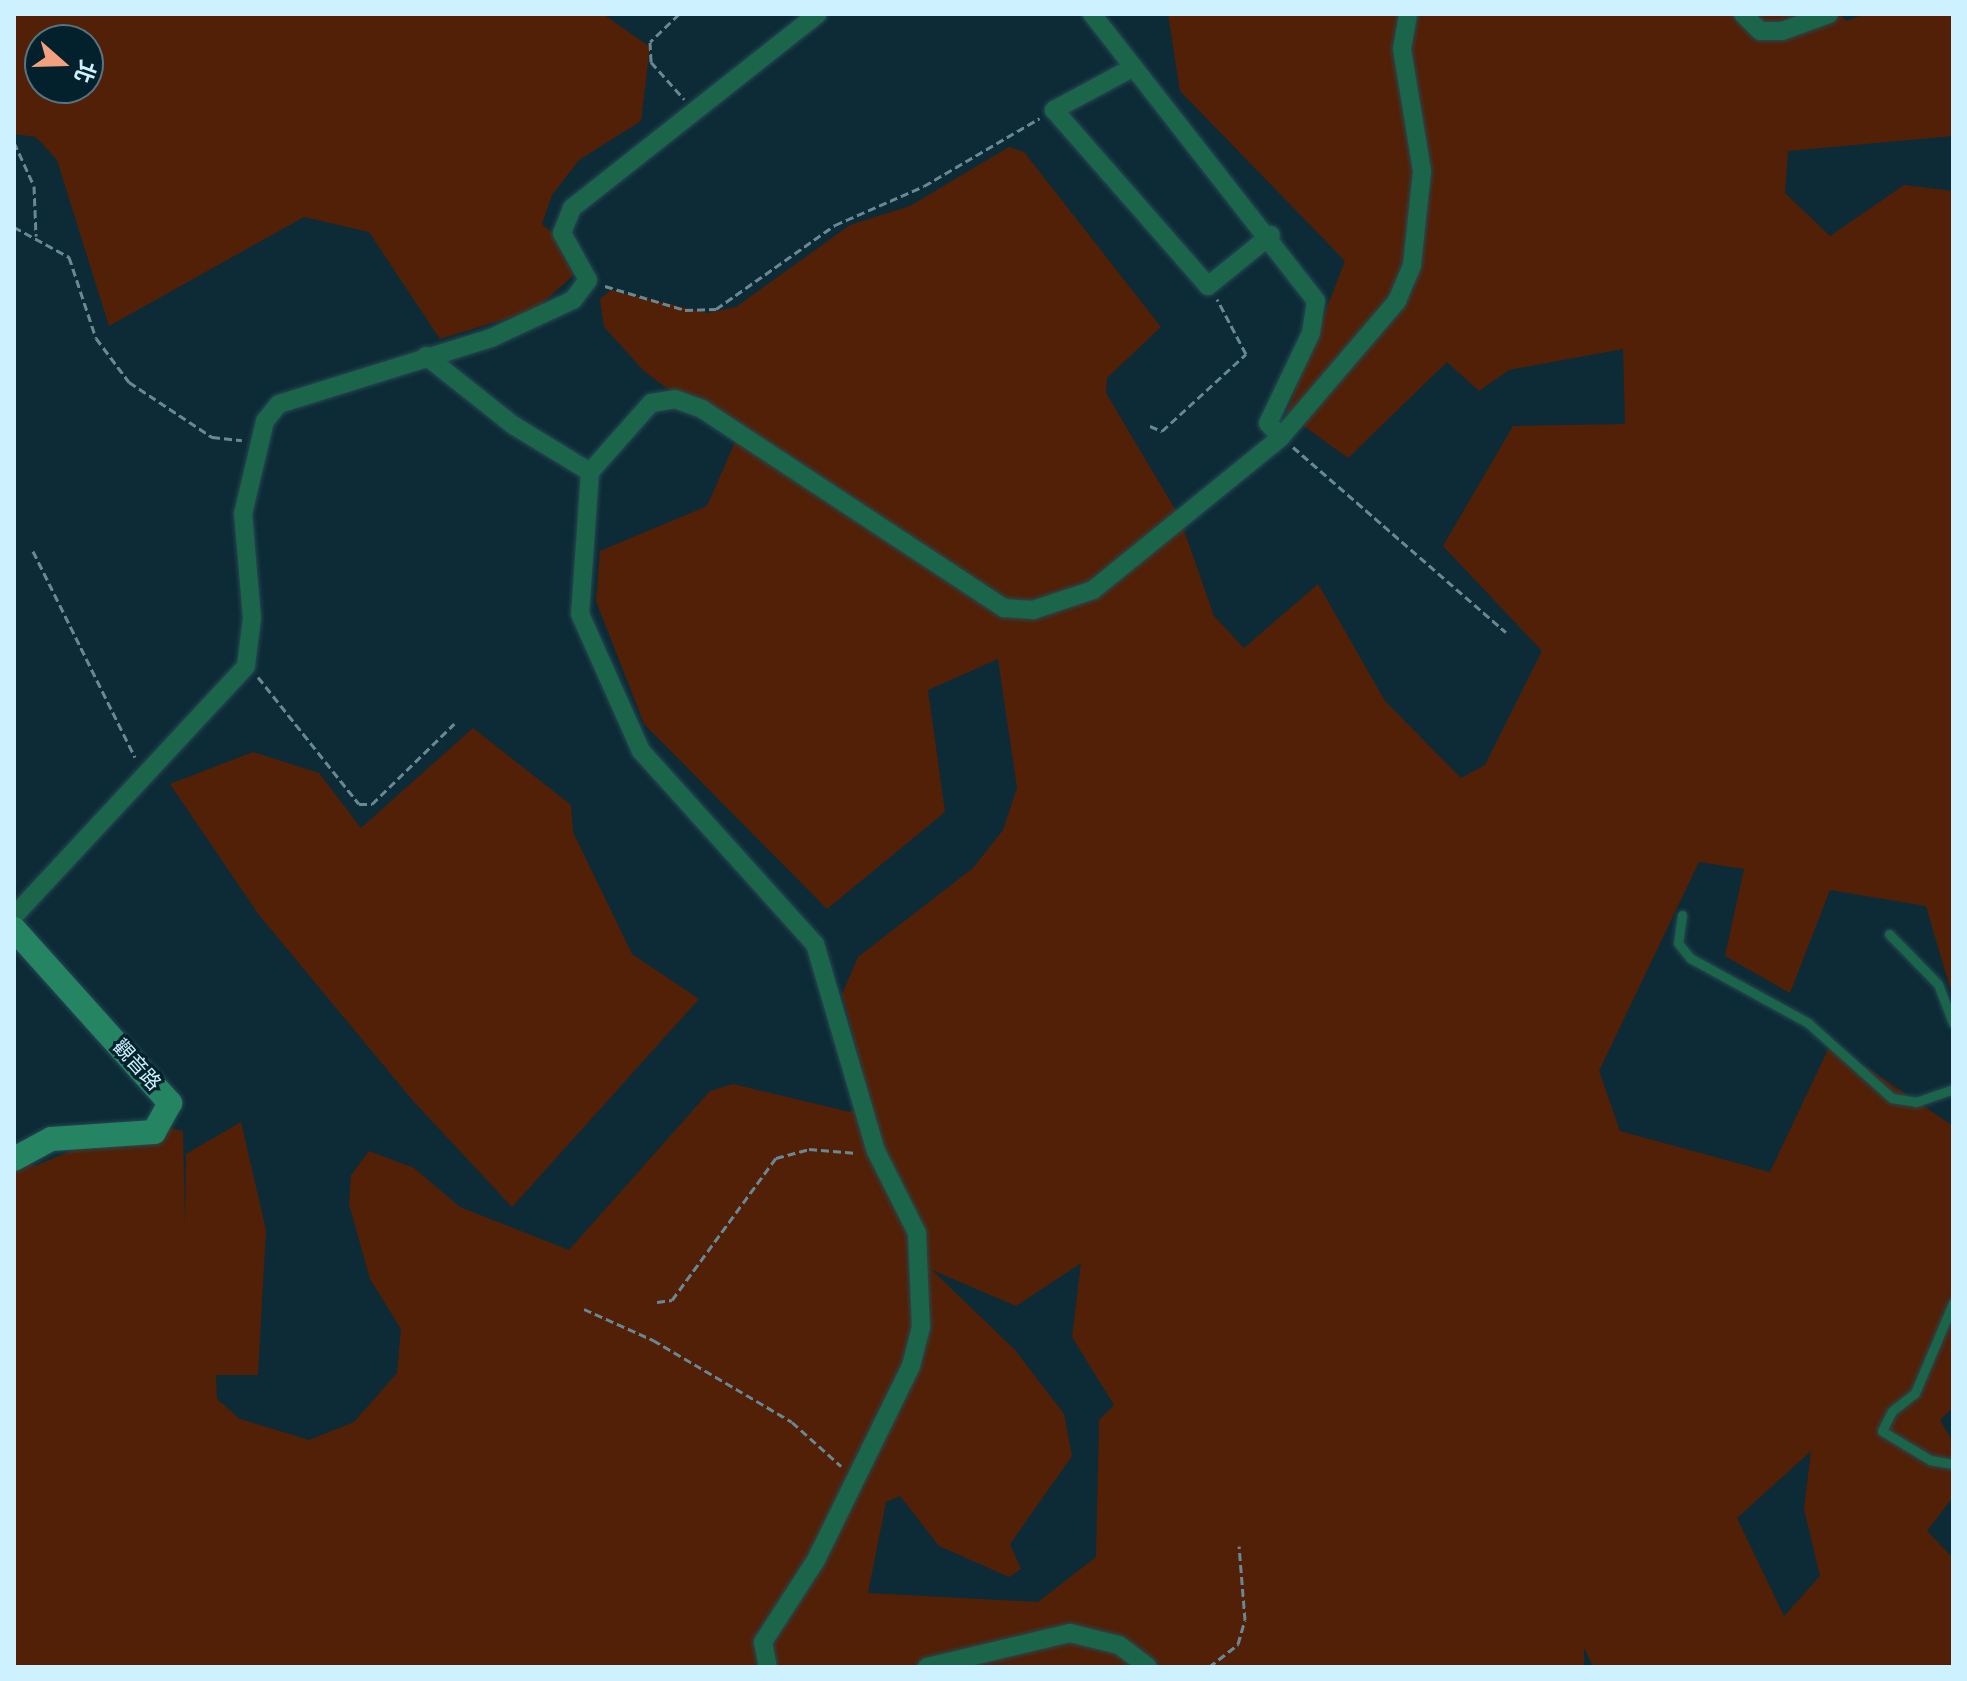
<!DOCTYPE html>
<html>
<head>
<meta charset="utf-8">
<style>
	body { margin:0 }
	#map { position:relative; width:1967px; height:1681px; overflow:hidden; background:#0c2b36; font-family:Figtree,"Noto Sans TC",sans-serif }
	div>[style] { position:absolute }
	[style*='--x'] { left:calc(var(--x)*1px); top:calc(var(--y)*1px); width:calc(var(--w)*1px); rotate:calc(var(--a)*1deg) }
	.green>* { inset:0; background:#522006 }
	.path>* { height:3px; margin-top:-1.5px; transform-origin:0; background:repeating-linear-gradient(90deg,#678894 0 8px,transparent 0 12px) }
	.roads { filter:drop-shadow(0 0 2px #274752) drop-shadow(0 0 2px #274752) }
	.lane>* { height:9px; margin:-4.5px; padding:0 4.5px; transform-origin:4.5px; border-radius:4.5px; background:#1b654a }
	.street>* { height:18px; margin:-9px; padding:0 9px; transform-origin:9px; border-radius:9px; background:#1b654a }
	.secondary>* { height:24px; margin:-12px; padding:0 12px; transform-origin:12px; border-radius:12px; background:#258461 }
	span { translate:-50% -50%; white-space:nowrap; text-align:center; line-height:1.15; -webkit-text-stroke:6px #03212c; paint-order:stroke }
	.street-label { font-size:20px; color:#cef1ff }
	.frame { position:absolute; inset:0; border:16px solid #cef1ff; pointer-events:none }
	.north { position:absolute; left:24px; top:24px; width:80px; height:80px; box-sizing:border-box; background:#03212c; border:2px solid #547480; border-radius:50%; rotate:110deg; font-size:22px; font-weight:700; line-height:32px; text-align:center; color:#cef1ff }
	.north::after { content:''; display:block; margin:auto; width:28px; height:36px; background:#f1a17d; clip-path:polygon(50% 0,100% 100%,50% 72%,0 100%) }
</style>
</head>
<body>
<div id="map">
	<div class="green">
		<div style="clip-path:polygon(evenodd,14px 14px,603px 14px,650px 47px,641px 121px,579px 160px,552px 195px,542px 224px,588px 262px,535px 310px,440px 339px,369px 232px,304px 217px,109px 326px,57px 160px,36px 137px,14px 134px,14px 14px,40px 40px,88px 40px,88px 88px,40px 88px,40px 40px)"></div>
		<div style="clip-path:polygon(evenodd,1168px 14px,1840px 14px,1846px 21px,1865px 14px,1953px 14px,1953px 136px,1788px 151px,1785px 193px,1830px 236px,1904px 185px,1953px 191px,1953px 998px,1926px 906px,1830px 890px,1790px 993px,1725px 956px,1744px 869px,1699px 862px,1599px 1071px,1620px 1131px,1770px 1172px,1831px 1043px,1953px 1126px,1953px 1408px,1940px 1420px,1953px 1442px,1953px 1497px,1927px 1531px,1953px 1558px,1953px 1667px,1593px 1667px,1584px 1647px,1584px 1667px,14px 1667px,14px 1156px,35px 1166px,141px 1121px,183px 1131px,185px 1224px,186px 1154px,241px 1122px,266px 1230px,258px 1375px,216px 1375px,217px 1399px,240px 1419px,309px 1440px,354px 1422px,397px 1373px,401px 1329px,370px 1279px,349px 1204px,351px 1175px,369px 1151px,414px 1168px,460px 1207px,569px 1250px,710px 1091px,733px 1084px,850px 1112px,869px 1096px,842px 994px,858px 957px,973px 868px,1003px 830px,1017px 788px,998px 659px,928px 690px,945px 812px,827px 909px,644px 724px,596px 601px,600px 551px,707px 506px,736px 440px,644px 371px,604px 327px,600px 299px,611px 290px,707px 313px,736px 307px,850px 225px,910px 206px,1009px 147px,1024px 152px,1161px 327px,1107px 378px,1106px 393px,1179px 516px,1214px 616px,1244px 648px,1318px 584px,1385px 701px,1461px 778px,1485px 765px,1542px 651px,1443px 546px,1513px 426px,1625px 424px,1623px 349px,1509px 370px,1479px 391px,1447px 362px,1348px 458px,1286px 413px,1345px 261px,1180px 91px,1168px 14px,1081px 1263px,1072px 1337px,1114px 1405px,1099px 1420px,1096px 1557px,1038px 1602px,868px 1593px,886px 1502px,900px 1496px,939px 1546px,1009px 1577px,1021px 1569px,1010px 1544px,1072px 1456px,1064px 1414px,1015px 1350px,932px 1270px,1016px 1306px,1081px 1263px,1168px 14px,1811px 1451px,1804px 1509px,1820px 1576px,1784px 1616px,1737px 1518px,1811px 1451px)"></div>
		<div style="clip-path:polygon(473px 728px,571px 805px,573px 832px,632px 954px,699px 999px,512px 1207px,414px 1102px,259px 915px,170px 784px,253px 752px,319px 773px,361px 828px)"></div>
	</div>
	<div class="path">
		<div style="--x:679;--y:14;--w:40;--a:136"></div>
		<div style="--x:650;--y:42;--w:20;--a:87"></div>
		<div style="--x:651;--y:62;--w:50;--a:48.3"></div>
		<div style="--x:14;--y:142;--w:48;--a:65.6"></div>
		<div style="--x:34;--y:186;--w:50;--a:87.7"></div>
		<div style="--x:14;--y:227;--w:63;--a:28.6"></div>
		<div style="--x:69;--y:257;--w:85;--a:71.6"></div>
		<div style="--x:96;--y:338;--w:55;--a:53.1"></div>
		<div style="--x:129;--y:382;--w:100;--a:33.5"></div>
		<div style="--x:212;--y:437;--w:30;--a:6"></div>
		<div style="--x:605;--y:286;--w:84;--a:16.7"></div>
		<div style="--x:685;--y:310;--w:31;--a:-2"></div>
		<div style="--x:716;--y:309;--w:146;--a:-35.2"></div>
		<div style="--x:835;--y:225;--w:97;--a:-23.7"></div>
		<div style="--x:924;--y:186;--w:134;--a:-30.4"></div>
		<div style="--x:1150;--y:426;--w:13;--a:23"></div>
		<div style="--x:1162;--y:431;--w:114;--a:-42.5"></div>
		<div style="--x:1246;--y:354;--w:62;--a:-117.8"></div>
		<div style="--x:1293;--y:447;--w:282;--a:41"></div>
		<div style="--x:33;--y:551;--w:230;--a:63.7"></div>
		<div style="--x:258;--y:677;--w:162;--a:51.5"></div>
		<div style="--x:359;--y:804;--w:13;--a:0"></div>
		<div style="--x:372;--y:804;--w:115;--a:-44.3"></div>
		<div style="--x:657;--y:1302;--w:15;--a:-8"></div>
		<div style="--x:672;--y:1300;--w:176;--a:-53.8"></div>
		<div style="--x:776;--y:1158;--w:34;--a:-15"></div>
		<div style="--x:809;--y:1149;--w:48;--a:4.8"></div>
		<div style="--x:584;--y:1309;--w:76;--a:24.2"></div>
		<div style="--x:653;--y:1340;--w:161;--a:30.5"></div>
		<div style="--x:792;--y:1422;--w:66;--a:41.9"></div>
		<div style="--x:1209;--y:1667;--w:37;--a:-38"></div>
		<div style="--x:1238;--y:1644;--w:25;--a:-74"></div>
		<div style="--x:1245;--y:1620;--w:74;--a:-94.6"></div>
	</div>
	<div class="roads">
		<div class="lane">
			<div style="--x:1682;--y:915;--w:28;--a:98"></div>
			<div style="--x:1678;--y:943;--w:19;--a:51"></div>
			<div style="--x:1690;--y:958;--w:135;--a:28.8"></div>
			<div style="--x:1808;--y:1023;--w:113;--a:41.8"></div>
			<div style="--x:1892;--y:1098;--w:24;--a:9"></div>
			<div style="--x:1916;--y:1102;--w:39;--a:-19"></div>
			<div style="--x:1889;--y:934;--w:70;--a:45.6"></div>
			<div style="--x:1938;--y:984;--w:42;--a:69"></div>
			<div style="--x:1953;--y:1303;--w:98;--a:112.9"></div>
			<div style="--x:1915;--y:1393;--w:29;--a:142"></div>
			<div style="--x:1892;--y:1411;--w:22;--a:117"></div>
			<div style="--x:1882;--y:1431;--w:56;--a:31.1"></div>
			<div style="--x:1930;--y:1460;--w:23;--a:10"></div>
		</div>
		<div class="street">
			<div style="--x:1092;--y:14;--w:364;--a:52"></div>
			<div style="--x:1316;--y:301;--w:32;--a:99"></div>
			<div style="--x:1311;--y:333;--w:100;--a:115.5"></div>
			<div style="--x:1268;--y:423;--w:19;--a:47"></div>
			<div style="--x:1743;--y:14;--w:24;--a:45"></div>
			<div style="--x:1760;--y:31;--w:22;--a:0"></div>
			<div style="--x:1782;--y:31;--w:50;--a:-19.9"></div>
			<div style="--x:1132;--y:68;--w:89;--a:151.7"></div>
			<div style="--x:1054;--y:110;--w:234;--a:48.8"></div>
			<div style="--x:1208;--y:286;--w:81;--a:-39"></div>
			<div style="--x:426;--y:356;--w:111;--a:38.4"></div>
			<div style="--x:513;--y:425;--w:90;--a:31.4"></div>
			<div style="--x:590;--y:472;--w:142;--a:94"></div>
			<div style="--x:580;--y:614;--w:150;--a:66"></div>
			<div style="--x:641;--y:751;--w:260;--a:48"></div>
			<div style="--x:815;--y:944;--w:216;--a:73.6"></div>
			<div style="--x:876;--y:1151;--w:92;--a:63.4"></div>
			<div style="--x:917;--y:1233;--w:94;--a:87.6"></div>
			<div style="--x:921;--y:1327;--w:40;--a:104.4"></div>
			<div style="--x:911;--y:1366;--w:216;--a:116.1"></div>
			<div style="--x:816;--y:1560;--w:98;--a:122.9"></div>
			<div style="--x:763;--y:1642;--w:25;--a:79"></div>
			<div style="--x:590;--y:472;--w:92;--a:-48.5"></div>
			<div style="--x:651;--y:403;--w:24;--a:-9"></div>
			<div style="--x:675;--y:399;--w:29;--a:20"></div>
			<div style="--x:702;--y:409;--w:362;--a:33.4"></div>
			<div style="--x:1004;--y:608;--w:29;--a:4"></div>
			<div style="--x:1033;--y:610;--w:63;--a:-18.4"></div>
			<div style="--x:1093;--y:590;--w:242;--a:-39.1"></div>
			<div style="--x:1281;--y:437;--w:179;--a:-49.5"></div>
			<div style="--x:1397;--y:301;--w:39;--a:-67"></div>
			<div style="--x:1412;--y:265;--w:95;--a:-83.9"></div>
			<div style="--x:1422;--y:171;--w:124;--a:-99.3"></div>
			<div style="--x:1402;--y:49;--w:36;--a:-80"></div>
			<div style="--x:14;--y:916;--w:341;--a:-47.1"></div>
			<div style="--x:246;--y:666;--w:48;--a:-82.9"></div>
			<div style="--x:252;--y:618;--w:104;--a:-94.9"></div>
			<div style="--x:243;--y:514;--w:96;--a:-76.7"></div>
			<div style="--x:265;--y:421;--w:22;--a:-51"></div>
			<div style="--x:279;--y:404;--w:222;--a:-17.3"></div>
			<div style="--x:491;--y:338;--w:90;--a:-24.9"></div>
			<div style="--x:573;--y:300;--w:25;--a:-53"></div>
			<div style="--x:588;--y:280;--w:54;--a:-119"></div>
			<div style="--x:562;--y:233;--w:27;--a:-68"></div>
			<div style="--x:572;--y:208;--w:313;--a:-38.3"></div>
			<div style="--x:927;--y:1667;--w:147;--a:-13.4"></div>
			<div style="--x:1070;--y:1633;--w:50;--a:13.8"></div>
			<div style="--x:1119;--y:1645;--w:36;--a:37"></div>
		</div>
		<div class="secondary">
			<div style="--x:14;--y:929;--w:234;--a:48.1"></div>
			<div style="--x:170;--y:1103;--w:33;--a:119"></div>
			<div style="--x:154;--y:1132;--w:103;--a:176.1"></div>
			<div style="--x:51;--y:1139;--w:42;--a:151.6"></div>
		</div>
	</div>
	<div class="street-label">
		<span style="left:137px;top:1065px;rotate:48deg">觀音路</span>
	</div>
	<div class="frame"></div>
	<div class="north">北</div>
</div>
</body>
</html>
